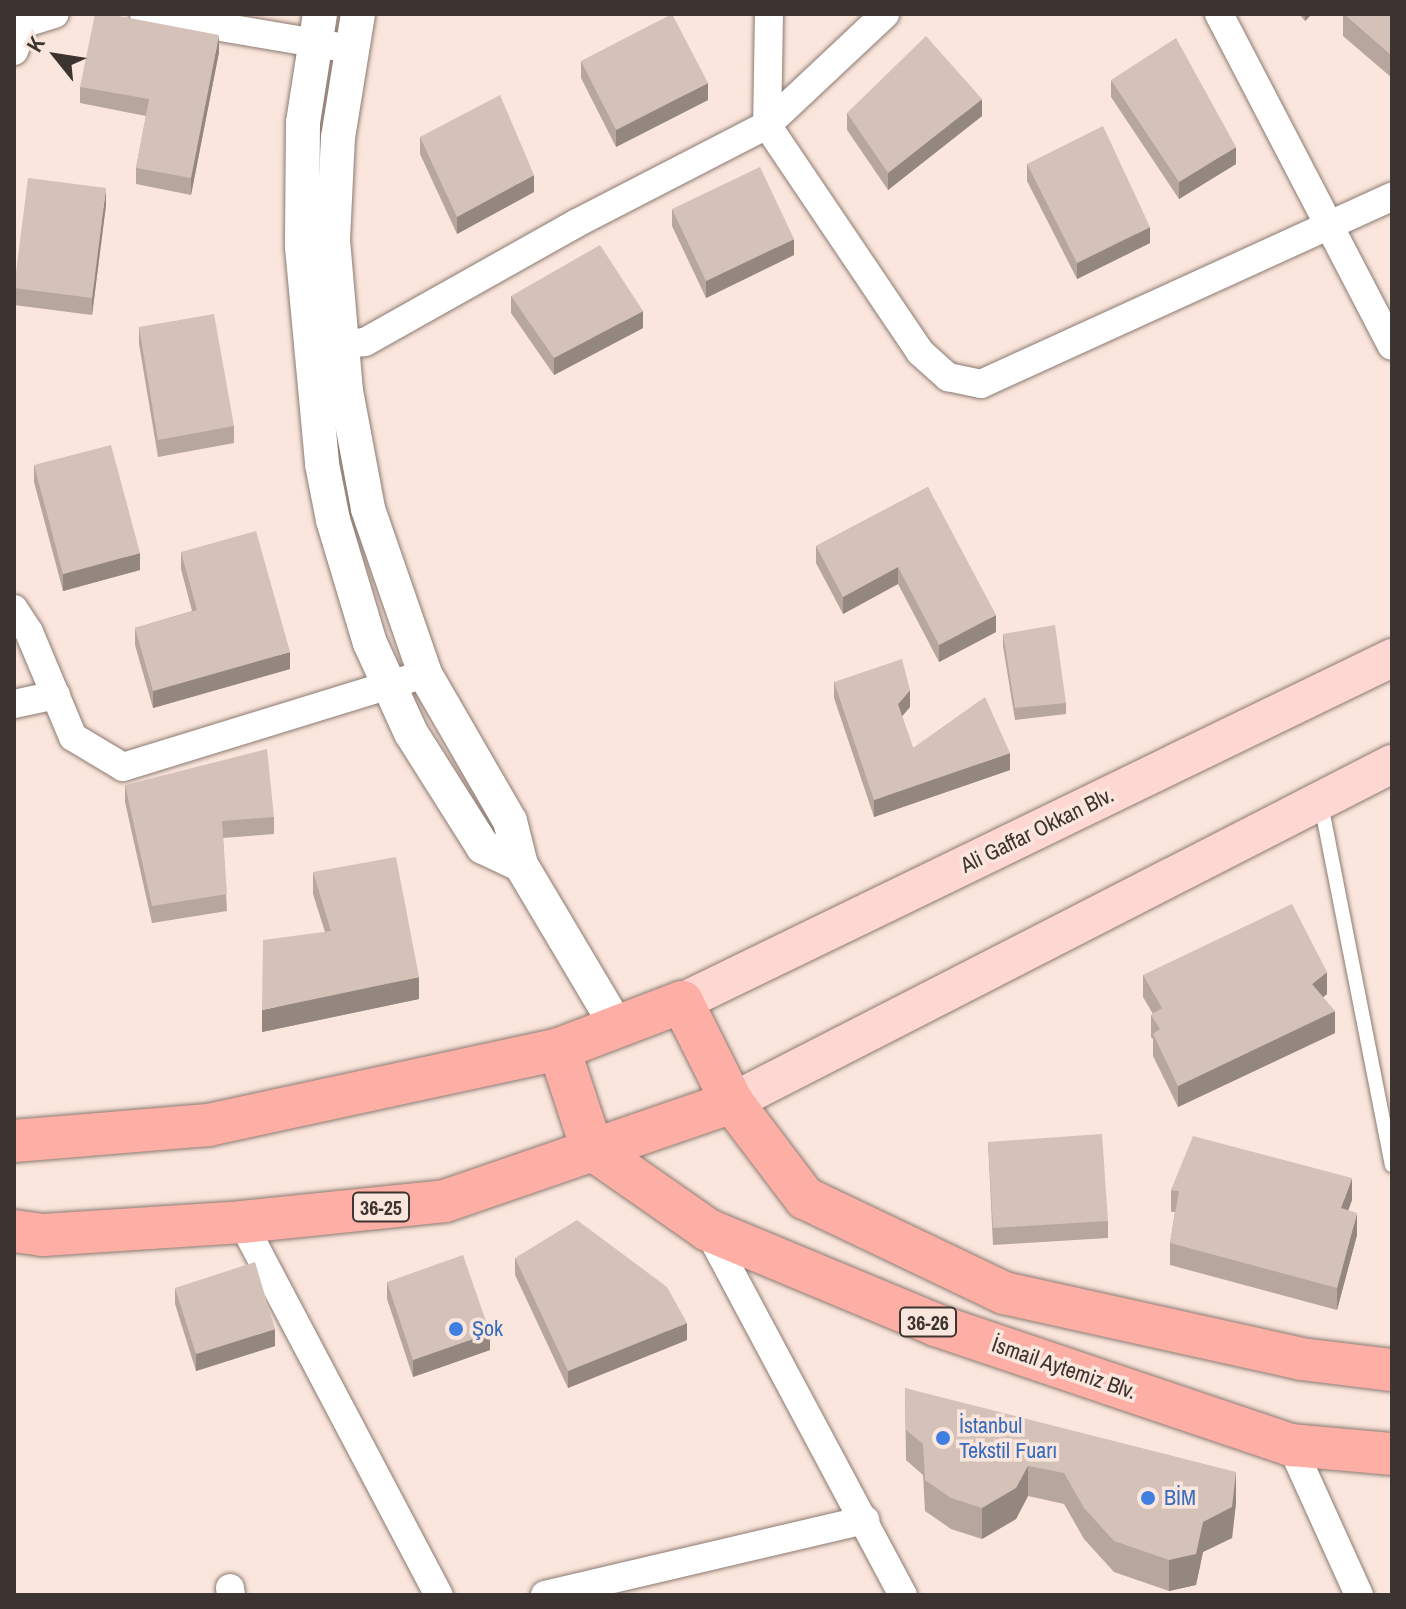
<!DOCTYPE html>
<html>
<head>
<meta charset="utf-8">
<style>
	body { margin:0 }
	#map { position:relative; width:1406px; height:1609px; overflow:hidden; background:#fae6dc; font-family:"Archivo Narrow",sans-serif }
	div>[style] { position:absolute }
	[style*='--x'] { left:calc(var(--x)*1px); top:calc(var(--y)*1px); width:calc(var(--w)*1px); rotate:calc(var(--a)*1deg) }
	.roads { filter:drop-shadow(0 0 2px #8c7a71) drop-shadow(0 0 2px #8c7a71) }
	.service>* { height:14px; margin:-7px; padding:0 7px; transform-origin:7px; border-radius:7px; background:#fff }
	.minor>* { height:28px; margin:-14px; padding:0 14px; transform-origin:14px; border-radius:14px; background:#fff }
	.tertiary>* { height:34px; margin:-17px; padding:0 17px; transform-origin:17px; border-radius:17px; background:#fff }
	.secondary>* { height:38px; margin:-19px; padding:0 19px; transform-origin:19px; border-radius:19px; background:#fed7d2 }
	.primary>* { height:42px; margin:-21px; padding:0 21px; transform-origin:21px; border-radius:21px; background:#fdafa5 }
	.wall>* { inset:0; background:#b6a69d }
	.shaded-wall>* { inset:0; background:#948780 }
	.building>* { inset:0; background:#d4c1b7 }
	.dots>* { width:22px; height:22px; translate:-50% -50%; box-sizing:border-box; border:4px solid #fae6dc; border-radius:50% }
	span { translate:-50% -50%; white-space:nowrap; text-align:center; line-height:1.15; -webkit-text-stroke:7px #fae6dc; paint-order:stroke }
	.shield-label span { padding:2px 6px; background:#fae6dc; border:2px solid; border-radius:6px; -webkit-text-stroke-width:0 }
	.shield-label { font-size:20px; color:#3c3430; font-weight:700 }
	.street-label { font-size:22px; color:#3c3430 }
	.shop-label { font-size:22px; color:#366cbe }
	.left { translate:0 -50%; text-align:left }
	.frame { position:absolute; inset:0; border:16px solid #3c3430; pointer-events:none }
	.north { position:absolute; left:16px; top:16px; width:80px; height:80px; -webkit-text-stroke:6px #fae6dc; paint-order:stroke; rotate:300deg; font-size:22px; font-weight:700; line-height:32px; text-align:center; color:#3c3430 }
	.north::after { content:''; display:block; margin:auto; width:28px; height:36px; background:#3c3430; clip-path:polygon(50% 0,100% 100%,50% 72%,0 100%) }
</style>
</head>
<body>
<div id="map">
	<div class="roads">
		<div class="service">
			<div style="--x:1321;--y:804;--w:368;--a:78.9"></div>
		</div>
		<div class="minor">
			<div style="--x:144;--y:14;--w:209;--a:9.6"></div>
			<div style="--x:769;--y:14;--w:111;--a:91"></div>
			<div style="--x:767;--y:125;--w:274;--a:56"></div>
			<div style="--x:920;--y:352;--w:38;--a:42"></div>
			<div style="--x:948;--y:377;--w:34;--a:12"></div>
			<div style="--x:981;--y:384;--w:452;--a:-24.5"></div>
			<div style="--x:1219;--y:14;--w:374;--a:62.5"></div>
			<div style="--x:14;--y:51;--w:30;--a:-69"></div>
			<div style="--x:25;--y:23;--w:31;--a:-17"></div>
			<div style="--x:321;--y:347;--w:44;--a:-6.5"></div>
			<div style="--x:365;--y:342;--w:243;--a:-29.3"></div>
			<div style="--x:577;--y:223;--w:214;--a:-27.3"></div>
			<div style="--x:767;--y:125;--w:162;--a:-43.2"></div>
			<div style="--x:14;--y:609;--w:27;--a:57"></div>
			<div style="--x:29;--y:632;--w:114;--a:67.3"></div>
			<div style="--x:73;--y:737;--w:58;--a:31"></div>
			<div style="--x:123;--y:767;--w:316;--a:-17.1"></div>
			<div style="--x:14;--y:704;--w:43;--a:-12.1"></div>
			<div style="--x:242;--y:1222;--w:422;--a:62.2"></div>
			<div style="--x:708;--y:1230;--w:414;--a:61.9"></div>
			<div style="--x:1291;--y:1445;--w:165;--a:65.6"></div>
			<div style="--x:230;--y:1588;--w:7;--a:82"></div>
			<div style="--x:545;--y:1595;--w:329;--a:-13.2"></div>
		</div>
		<div class="tertiary">
			<div style="--x:320;--y:14;--w:110;--a:98.9"></div>
			<div style="--x:303;--y:123;--w:124;--a:90.5"></div>
			<div style="--x:302;--y:247;--w:218;--a:84.7"></div>
			<div style="--x:322;--y:464;--w:57;--a:78.9"></div>
			<div style="--x:333;--y:520;--w:128;--a:73.3"></div>
			<div style="--x:370;--y:643;--w:99;--a:65.5"></div>
			<div style="--x:411;--y:733;--w:135;--a:57.7"></div>
			<div style="--x:483;--y:847;--w:42;--a:25.3"></div>
			<div style="--x:358;--y:14;--w:125;--a:99.2"></div>
			<div style="--x:338;--y:137;--w:103;--a:92.8"></div>
			<div style="--x:333;--y:240;--w:152;--a:85.1"></div>
			<div style="--x:346;--y:391;--w:120;--a:79.4"></div>
			<div style="--x:368;--y:509;--w:175;--a:70.9"></div>
			<div style="--x:425;--y:674;--w:170;--a:60"></div>
			<div style="--x:510;--y:821;--w:45;--a:76"></div>
			<div style="--x:521;--y:865;--w:188;--a:59.3"></div>
		</div>
		<div class="secondary">
			<div style="--x:682;--y:1002;--w:789;--a:-25.85"></div>
			<div style="--x:732;--y:1102;--w:742;--a:-27.12"></div>
		</div>
		<div class="primary">
			<div style="--x:559;--y:1049;--w:105;--a:71.7"></div>
			<div style="--x:592;--y:1149;--w:141;--a:34.9"></div>
			<div style="--x:708;--y:1230;--w:247;--a:22.6"></div>
			<div style="--x:936;--y:1325;--w:375;--a:18.7"></div>
			<div style="--x:1291;--y:1445;--w:101;--a:5.1"></div>
			<div style="--x:14;--y:1141;--w:195;--a:-4.7"></div>
			<div style="--x:208;--y:1125;--w:359;--a:-12.2"></div>
			<div style="--x:559;--y:1049;--w:132;--a:-20.9"></div>
			<div style="--x:682;--y:1002;--w:112;--a:63.4"></div>
			<div style="--x:732;--y:1102;--w:121;--a:52.8"></div>
			<div style="--x:805;--y:1198;--w:221;--a:25.5"></div>
			<div style="--x:1004;--y:1293;--w:304;--a:12.5"></div>
			<div style="--x:1301;--y:1359;--w:92;--a:6.9"></div>
			<div style="--x:14;--y:1231;--w:29;--a:8"></div>
			<div style="--x:43;--y:1235;--w:199;--a:-3.7"></div>
			<div style="--x:242;--y:1222;--w:204;--a:-5.9"></div>
			<div style="--x:445;--y:1201;--w:304;--a:-19"></div>
		</div>
	</div>
	<div class="wall">
		<div style="clip-path:polygon(1299px 14px,1312px 14px,1305px 21px)"></div>
		<div style="clip-path:polygon(1343px 14px,1392px 14px,1392px 78px,1343px 36px)"></div>
		<div style="clip-path:polygon(219px 52px,191px 195px,136px 184px,136px 168px,146px 116px,80px 103px,80px 87px)"></div>
		<div style="clip-path:polygon(581px 61px,708px 100px,616px 147px,581px 78px)"></div>
		<div style="clip-path:polygon(1111px 80px,1236px 164px,1179px 199px,1111px 97px)"></div>
		<div style="clip-path:polygon(847px 113px,982px 116px,888px 190px,847px 130px)"></div>
		<div style="clip-path:polygon(420px 137px,534px 192px,457px 234px,420px 154px)"></div>
		<div style="clip-path:polygon(1027px 164px,1150px 243px,1077px 279px,1027px 181px)"></div>
		<div style="clip-path:polygon(106px 205px,92px 315px,14px 305px,14px 288px)"></div>
		<div style="clip-path:polygon(672px 209px,794px 255px,706px 298px,672px 226px)"></div>
		<div style="clip-path:polygon(511px 296px,643px 328px,554px 375px,511px 313px)"></div>
		<div style="clip-path:polygon(139px 327px,234px 426px,234px 443px,158px 457px,139px 344px)"></div>
		<div style="clip-path:polygon(34px 465px,140px 570px,63px 591px,34px 482px)"></div>
		<div style="clip-path:polygon(928px 487px,996px 632px,939px 662px,898px 584px,843px 614px,816px 563px,816px 546px)"></div>
		<div style="clip-path:polygon(181px 552px,290px 669px,153px 708px,135px 645px,135px 628px,192px 611px,181px 569px)"></div>
		<div style="clip-path:polygon(1003px 634px,1066px 703px,1066px 714px,1015px 720px,1003px 646px)"></div>
		<div style="clip-path:polygon(834px 682px,910px 707px,902px 716px,913px 748px,1010px 770px,874px 817px,834px 698px)"></div>
		<div style="clip-path:polygon(125px 785px,274px 817px,274px 834px,223px 838px,227px 911px,152px 923px,125px 802px)"></div>
		<div style="clip-path:polygon(313px 872px,419px 999px,262px 1032px,325px 932px,313px 894px)"></div>
		<div style="clip-path:polygon(1143px 975px,1327px 994px,1323px 997px,1335px 1033px,1178px 1107px,1153px 1056px,1153px 1039px,1151px 1037px,1151px 1015px,1153px 1014px,1143px 997px)"></div>
		<div style="clip-path:polygon(988px 1142px,1108px 1221px,1108px 1238px,993px 1245px)"></div>
		<div style="clip-path:polygon(1171px 1190px,1352px 1200px,1348px 1210px,1357px 1235px,1337px 1310px,1170px 1265px,1170px 1243px,1175px 1212px,1171px 1212px)"></div>
		<div style="clip-path:polygon(515px 1258px,687px 1340px,568px 1388px,515px 1275px)"></div>
		<div style="clip-path:polygon(387px 1282px,490px 1350px,413px 1377px,387px 1299px)"></div>
		<div style="clip-path:polygon(175px 1288px,275px 1346px,196px 1371px,175px 1304px)"></div>
		<div style="clip-path:polygon(905px 1388px,1236px 1503px,1232px 1538px,1203px 1552px,1196px 1585px,1169px 1591px,1114px 1572px,1084px 1539px,1064px 1504px,1028px 1496px,1016px 1519px,982px 1539px,951px 1529px,925px 1511px,923px 1475px,906px 1460px)"></div>
	</div>
	<div class="shaded-wall">
		<div style="clip-path:polygon(1305px 14px,1312px 14px,1305px 21px)"></div>
		<div style="clip-path:polygon(219px 35px,219px 52px,191px 195px,191px 178px)"></div>
		<div style="clip-path:polygon(708px 83px,708px 100px,616px 147px,616px 130px)"></div>
		<div style="clip-path:polygon(982px 99px,982px 116px,888px 190px,888px 173px)"></div>
		<div style="clip-path:polygon(1236px 147px,1236px 164px,1179px 199px,1179px 182px)"></div>
		<div style="clip-path:polygon(534px 175px,534px 192px,457px 234px,457px 217px)"></div>
		<div style="clip-path:polygon(106px 188px,106px 205px,92px 315px,92px 298px)"></div>
		<div style="clip-path:polygon(1150px 227px,1150px 243px,1077px 279px,1077px 263px)"></div>
		<div style="clip-path:polygon(794px 239px,794px 255px,706px 298px,706px 281px)"></div>
		<div style="clip-path:polygon(643px 311px,643px 328px,554px 375px,554px 358px)"></div>
		<div style="clip-path:polygon(140px 553px,140px 570px,63px 591px,63px 574px)"></div>
		<div style="clip-path:polygon(898px 567px,898px 584px,843px 614px,843px 597px)"></div>
		<div style="clip-path:polygon(996px 615px,996px 632px,939px 662px,939px 645px)"></div>
		<div style="clip-path:polygon(290px 652px,290px 669px,153px 708px,153px 691px)"></div>
		<div style="clip-path:polygon(910px 690px,910px 707px,898px 721px,898px 704px)"></div>
		<div style="clip-path:polygon(1010px 753px,1010px 770px,874px 817px,874px 800px)"></div>
		<div style="clip-path:polygon(1327px 972px,1327px 994px,1312px 1006px,1312px 984px)"></div>
		<div style="clip-path:polygon(419px 977px,419px 999px,262px 1032px,262px 1010px)"></div>
		<div style="clip-path:polygon(1335px 1011px,1335px 1033px,1178px 1107px,1178px 1086px)"></div>
		<div style="clip-path:polygon(1352px 1178px,1352px 1200px,1341px 1230px,1341px 1208px)"></div>
		<div style="clip-path:polygon(1357px 1213px,1357px 1235px,1337px 1310px,1337px 1288px)"></div>
		<div style="clip-path:polygon(687px 1323px,687px 1340px,568px 1388px,568px 1371px)"></div>
		<div style="clip-path:polygon(275px 1329px,275px 1346px,196px 1371px,196px 1354px)"></div>
		<div style="clip-path:polygon(490px 1333px,490px 1350px,413px 1377px,413px 1360px)"></div>
		<div style="clip-path:polygon(1028px 1466px,1028px 1496px,1016px 1519px,982px 1539px,982px 1508px)"></div>
		<div style="clip-path:polygon(1236px 1472px,1236px 1503px,1232px 1538px,1203px 1552px,1196px 1585px,1169px 1591px,1169px 1560px,1203px 1522px)"></div>
	</div>
	<div class="building">
		<div style="clip-path:polygon(95px 14px,108px 14px,219px 35px,191px 178px,136px 168px,149px 99px,80px 87px)"></div>
		<div style="clip-path:polygon(672px 14px,708px 83px,616px 130px,581px 61px)"></div>
		<div style="clip-path:polygon(1344px 14px,1392px 14px,1392px 56px)"></div>
		<div style="clip-path:polygon(926px 36px,982px 99px,888px 173px,847px 113px)"></div>
		<div style="clip-path:polygon(1176px 38px,1236px 147px,1179px 182px,1111px 80px)"></div>
		<div style="clip-path:polygon(500px 95px,534px 175px,457px 217px,420px 137px)"></div>
		<div style="clip-path:polygon(1103px 126px,1150px 227px,1077px 263px,1027px 164px)"></div>
		<div style="clip-path:polygon(760px 167px,794px 239px,706px 281px,672px 209px)"></div>
		<div style="clip-path:polygon(28px 178px,106px 188px,92px 298px,14px 288px)"></div>
		<div style="clip-path:polygon(600px 245px,643px 311px,554px 358px,511px 296px)"></div>
		<div style="clip-path:polygon(214px 314px,234px 426px,158px 440px,139px 327px)"></div>
		<div style="clip-path:polygon(111px 445px,140px 553px,63px 574px,34px 465px)"></div>
		<div style="clip-path:polygon(928px 487px,996px 615px,939px 645px,898px 567px,843px 597px,816px 546px)"></div>
		<div style="clip-path:polygon(256px 531px,290px 652px,153px 691px,135px 628px,197px 610px,181px 552px)"></div>
		<div style="clip-path:polygon(1055px 625px,1066px 703px,1015px 708px,1003px 634px)"></div>
		<div style="clip-path:polygon(902px 659px,910px 690px,898px 704px,913px 748px,985px 697px,1010px 753px,874px 800px,834px 682px)"></div>
		<div style="clip-path:polygon(267px 749px,274px 817px,222px 821px,227px 894px,152px 906px,125px 785px)"></div>
		<div style="clip-path:polygon(396px 857px,419px 977px,262px 1010px,263px 940px,331px 931px,313px 872px)"></div>
		<div style="clip-path:polygon(1292px 904px,1327px 972px,1312px 984px,1335px 1011px,1178px 1086px,1153px 1034px,1160px 1029px,1151px 1015px,1162px 1008px,1143px 975px)"></div>
		<div style="clip-path:polygon(1102px 1134px,1108px 1221px,993px 1228px,988px 1142px)"></div>
		<div style="clip-path:polygon(1193px 1136px,1352px 1178px,1341px 1208px,1357px 1213px,1337px 1288px,1170px 1243px,1179px 1191px,1171px 1190px)"></div>
		<div style="clip-path:polygon(577px 1220px,667px 1287px,687px 1323px,568px 1371px,515px 1258px)"></div>
		<div style="clip-path:polygon(463px 1255px,490px 1333px,413px 1360px,387px 1282px)"></div>
		<div style="clip-path:polygon(255px 1262px,275px 1329px,196px 1354px,175px 1288px)"></div>
		<div style="clip-path:polygon(905px 1388px,1236px 1472px,1232px 1507px,1203px 1522px,1196px 1554px,1169px 1560px,1114px 1541px,1084px 1508px,1064px 1473px,1028px 1466px,1016px 1488px,982px 1508px,951px 1498px,925px 1480px,923px 1444px,906px 1430px)"></div>
	</div>
	<div class="dots">
		<div style="left:456px;top:1329px;background:#3f7fe0"></div>
		<div style="left:943px;top:1438px;background:#3f7fe0"></div>
		<div style="left:1148px;top:1498px;background:#3f7fe0"></div>
	</div>
	<div class="shield-label">
		<span style="left:381px;top:1207px">36-25</span>
		<span style="left:928px;top:1322px">36-26</span>
	</div>
	<div class="street-label">
		<span style="left:1037px;top:830px;rotate:-26deg">Ali Gaffar Okkan Blv.</span>
		<span style="left:1064px;top:1368px;rotate:19deg">İsmail Aytemiz Blv.</span>
	</div>
	<div class="shop-label">
		<span class="left" style="left:472px;top:1329px">Şok</span>
		<span class="left" style="left:959px;top:1438px">İstanbul<br>Tekstil Fuarı</span>
		<span class="left" style="left:1164px;top:1498px">BİM</span>
	</div>
	<div class="frame"></div>
	<div class="north">K</div>
</div>
</body>
</html>
